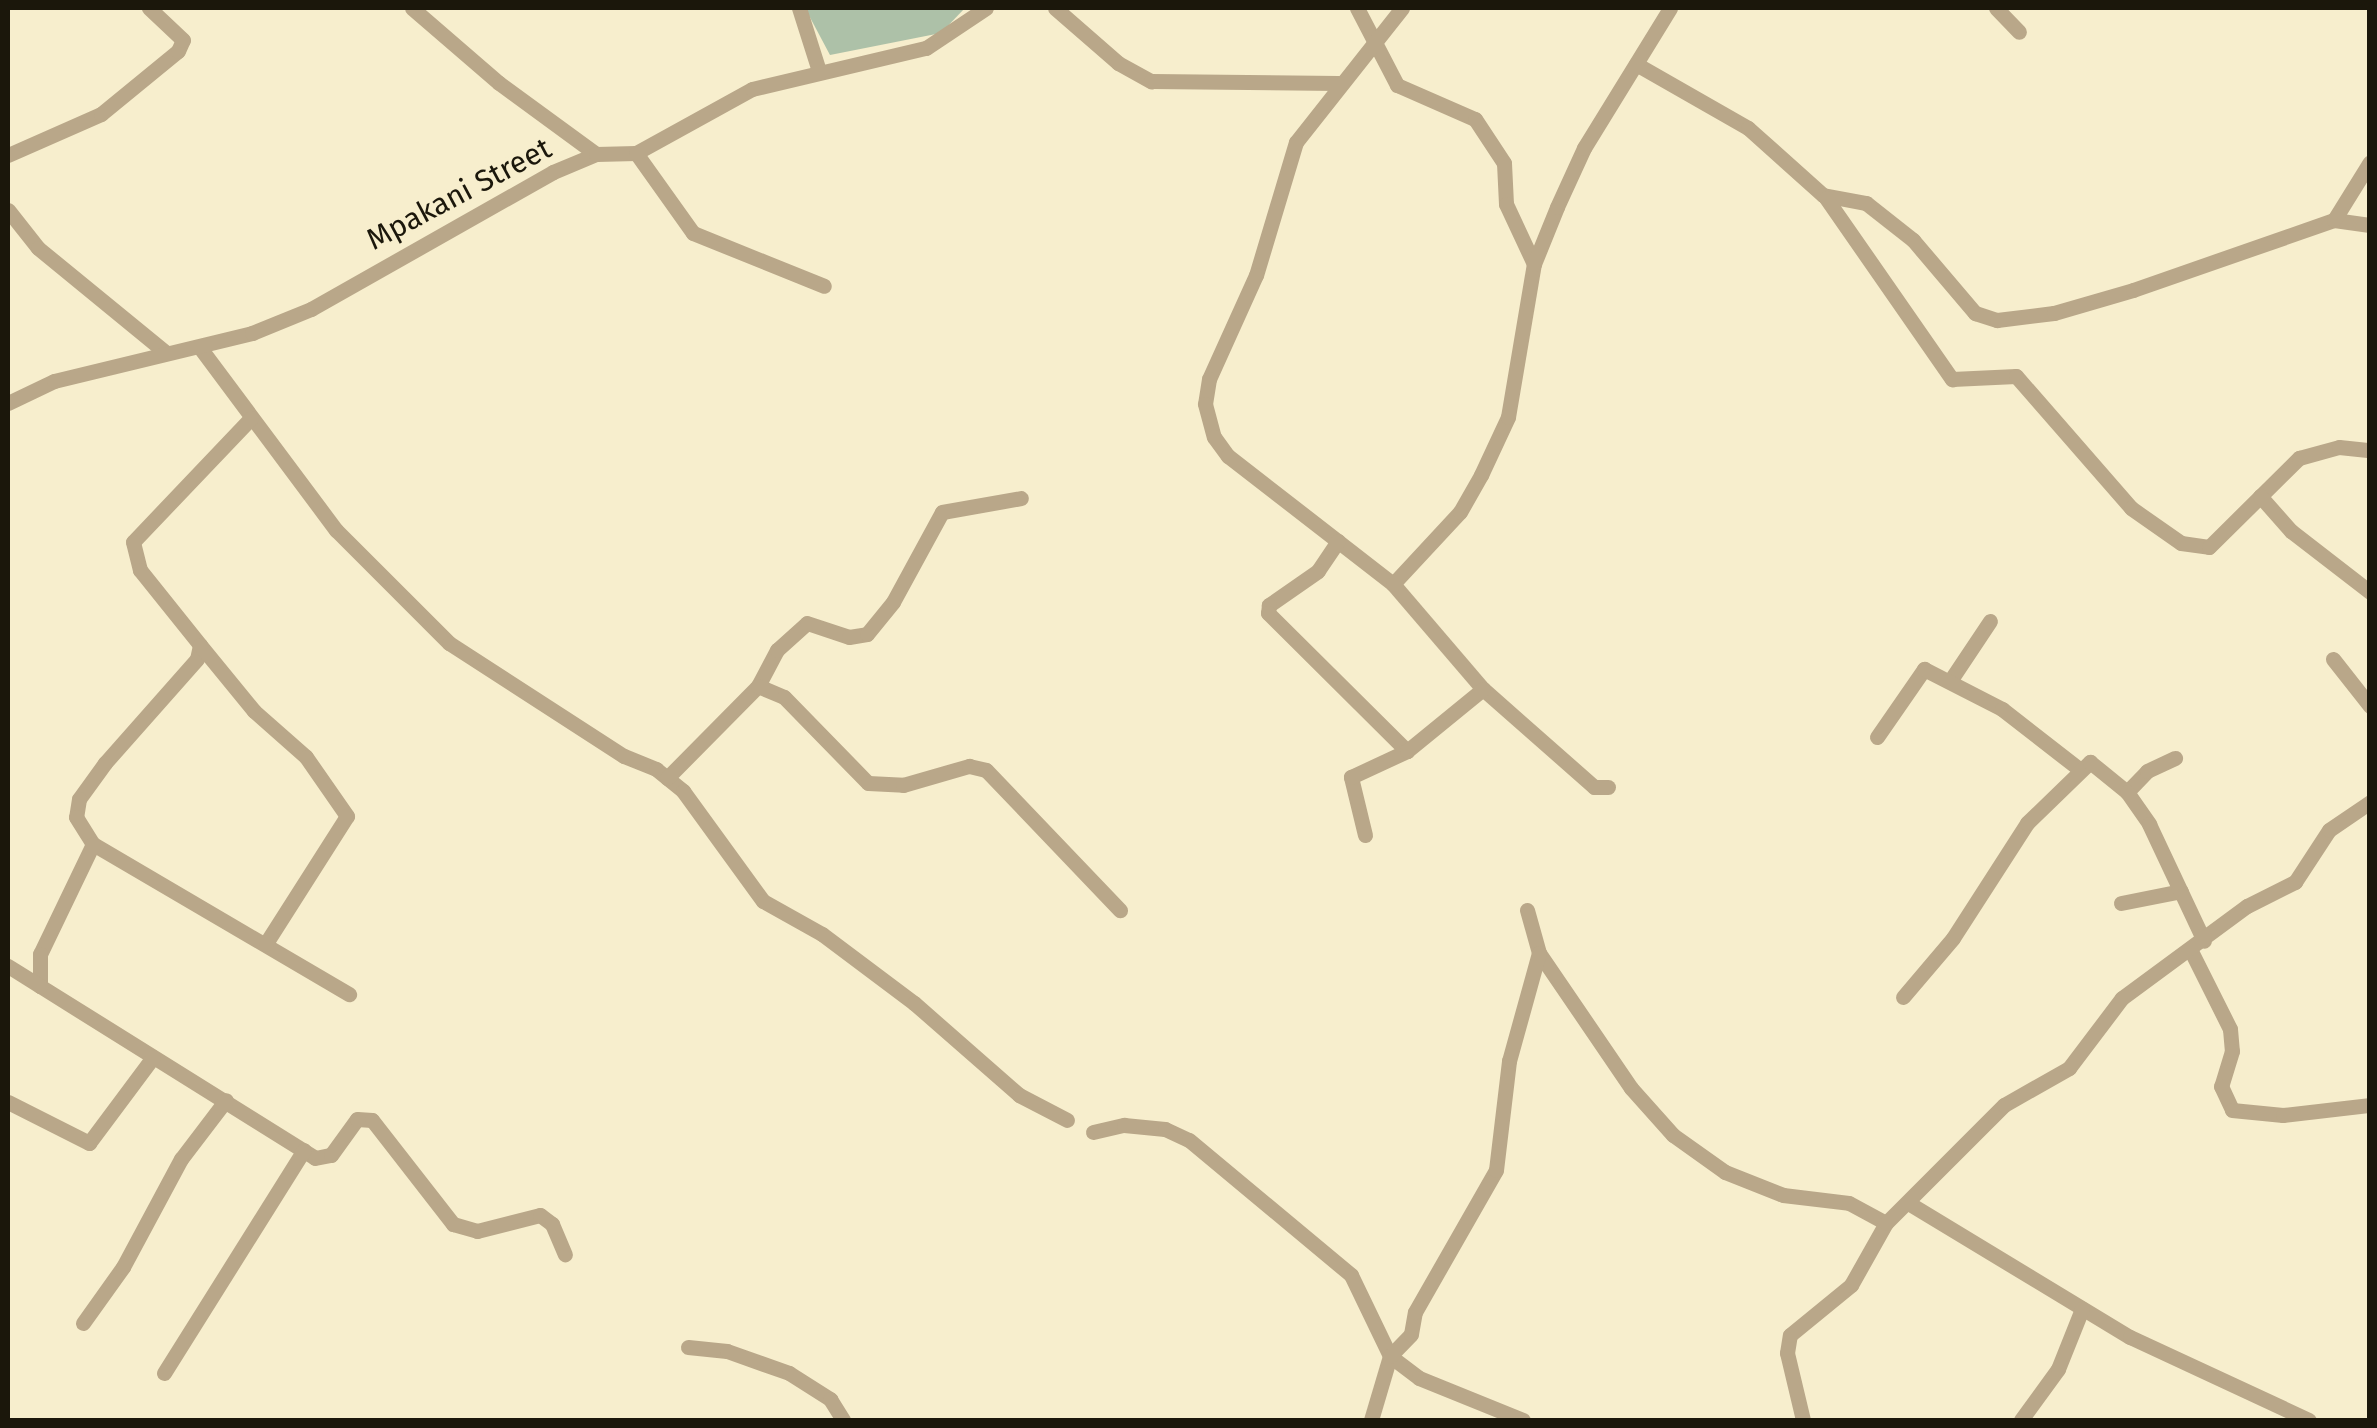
<!DOCTYPE html>
<html>
<head>
<meta charset="utf-8">
<style>
	body { margin:0 }
	#map { position:relative; width:2377px; height:1428px; overflow:hidden; background:#f7eecd; font-family:"Fira Sans",sans-serif }
	div>[style] { position:absolute }
	[style*='--x'] { left:calc(var(--x)*1px); top:calc(var(--y)*1px); width:calc(var(--w)*1px); rotate:calc(var(--a)*1deg) }
	.green>* { inset:0; background:#adc1a8 }
	.minor>* { height:15px; margin:-7.5px; padding:0 7.5px; transform-origin:7.5px; border-radius:7.5px; background:#b9a789 }
	span { translate:-50% -50%; white-space:nowrap; text-align:center; line-height:1.15; -webkit-text-stroke:8px #f7eecd; paint-order:stroke }
	.street-label { font-size:30px; color:#1b170b }
	.frame { position:absolute; inset:0; border:10px solid #1b170b; pointer-events:none }
</style>
</head>
<body>
<div id="map">
	<div class="green">
		<div style="clip-path:polygon(805px 8px,965px 8px,941px 33px,830px 55px)"></div>
	</div>
	<div class="minor">
		<div style="--x:412;--y:8;--w:115;--a:40.8"></div>
		<div style="--x:499;--y:83;--w:120;--a:36.2"></div>
		<div style="--x:799;--y:8;--w:63;--a:72.4"></div>
		<div style="--x:1055;--y:8;--w:84;--a:41.1"></div>
		<div style="--x:1118;--y:63;--w:38;--a:29"></div>
		<div style="--x:1151;--y:81;--w:187;--a:0.6"></div>
		<div style="--x:1357;--y:8;--w:87;--a:62.5"></div>
		<div style="--x:1397;--y:85;--w:85;--a:23.6"></div>
		<div style="--x:1475;--y:119;--w:53;--a:56.6"></div>
		<div style="--x:1504;--y:163;--w:41;--a:87.2"></div>
		<div style="--x:1506;--y:204;--w:66;--a:65"></div>
		<div style="--x:1402;--y:8;--w:171;--a:128.3"></div>
		<div style="--x:1296;--y:142;--w:139;--a:106.7"></div>
		<div style="--x:1256;--y:275;--w:114;--a:114.3"></div>
		<div style="--x:1209;--y:379;--w:25;--a:99"></div>
		<div style="--x:1205;--y:404;--w:34;--a:75"></div>
		<div style="--x:1214;--y:437;--w:24;--a:54"></div>
		<div style="--x:1228;--y:456;--w:209;--a:37.8"></div>
		<div style="--x:1393;--y:584;--w:138;--a:49.4"></div>
		<div style="--x:1483;--y:689;--w:148;--a:41.4"></div>
		<div style="--x:1594;--y:787;--w:14;--a:0"></div>
		<div style="--x:1996;--y:8;--w:33;--a:46"></div>
		<div style="--x:1636;--y:64;--w:129;--a:29.7"></div>
		<div style="--x:1748;--y:128;--w:101;--a:41.8"></div>
		<div style="--x:1823;--y:195;--w:44;--a:10.5"></div>
		<div style="--x:1866;--y:203;--w:60;--a:38.2"></div>
		<div style="--x:1913;--y:240;--w:96;--a:49.7"></div>
		<div style="--x:1975;--y:313;--w:23;--a:18"></div>
		<div style="--x:1997;--y:320;--w:57;--a:-7"></div>
		<div style="--x:2054;--y:313;--w:82;--a:-16.2"></div>
		<div style="--x:2133;--y:290;--w:213;--a:-19.2"></div>
		<div style="--x:2334;--y:220;--w:36;--a:8"></div>
		<div style="--x:636;--y:153;--w:98;--a:54.5"></div>
		<div style="--x:693;--y:233;--w:141;--a:22"></div>
		<div style="--x:8;--y:155;--w:102;--a:-23.8"></div>
		<div style="--x:101;--y:114;--w:99;--a:-39.3"></div>
		<div style="--x:178;--y:51;--w:12;--a:-66"></div>
		<div style="--x:183;--y:40;--w:47;--a:-136.7"></div>
		<div style="--x:1826;--y:198;--w:221;--a:55.2"></div>
		<div style="--x:1952;--y:379;--w:64;--a:-2.7"></div>
		<div style="--x:2016;--y:376;--w:175;--a:48.9"></div>
		<div style="--x:2131;--y:508;--w:61;--a:35"></div>
		<div style="--x:2181;--y:543;--w:28;--a:8"></div>
		<div style="--x:2209;--y:547;--w:127;--a:-44.7"></div>
		<div style="--x:2299;--y:458;--w:41;--a:-15.4"></div>
		<div style="--x:2339;--y:447;--w:31;--a:6"></div>
		<div style="--x:8;--y:210;--w:48;--a:51.7"></div>
		<div style="--x:38;--y:248;--w:164;--a:39.3"></div>
		<div style="--x:2334;--y:220;--w:68;--a:-58.2"></div>
		<div style="--x:201;--y:349;--w:226;--a:53.3"></div>
		<div style="--x:336;--y:530;--w:160;--a:45"></div>
		<div style="--x:449;--y:643;--w:208;--a:32.9"></div>
		<div style="--x:624;--y:756;--w:35;--a:22"></div>
		<div style="--x:656;--y:769;--w:35;--a:39"></div>
		<div style="--x:683;--y:791;--w:136;--a:54"></div>
		<div style="--x:763;--y:901;--w:68;--a:29.2"></div>
		<div style="--x:822;--y:934;--w:115;--a:36.9"></div>
		<div style="--x:914;--y:1003;--w:140;--a:41.2"></div>
		<div style="--x:1019;--y:1095;--w:54;--a:27.5"></div>
		<div style="--x:8;--y:403;--w:51;--a:-25.6"></div>
		<div style="--x:54;--y:381;--w:204;--a:-13.6"></div>
		<div style="--x:252;--y:333;--w:64;--a:-22.1"></div>
		<div style="--x:311;--y:309;--w:278;--a:-29.5"></div>
		<div style="--x:553;--y:172;--w:47;--a:-22.7"></div>
		<div style="--x:596;--y:154;--w:40;--a:-1.4"></div>
		<div style="--x:636;--y:153;--w:132;--a:-28.9"></div>
		<div style="--x:752;--y:89;--w:179;--a:-13.3"></div>
		<div style="--x:926;--y:48;--w:72;--a:-33.7"></div>
		<div style="--x:251;--y:418;--w:171;--a:133.6"></div>
		<div style="--x:133;--y:542;--w:29;--a:76"></div>
		<div style="--x:140;--y:570;--w:96;--a:51.3"></div>
		<div style="--x:200;--y:645;--w:14;--a:102"></div>
		<div style="--x:197;--y:659;--w:139;--a:131.5"></div>
		<div style="--x:105;--y:763;--w:44;--a:125.8"></div>
		<div style="--x:79;--y:799;--w:18;--a:99"></div>
		<div style="--x:76;--y:817;--w:32;--a:58"></div>
		<div style="--x:93;--y:844;--w:297;--a:30.4"></div>
		<div style="--x:2260;--y:496;--w:47;--a:48.5"></div>
		<div style="--x:2291;--y:531;--w:100;--a:37.7"></div>
		<div style="--x:1338;--y:541;--w:36;--a:124"></div>
		<div style="--x:1318;--y:571;--w:60;--a:145.2"></div>
		<div style="--x:1269;--y:605;--w:8;--a:97"></div>
		<div style="--x:1268;--y:613;--w:196;--a:44.8"></div>
		<div style="--x:1393;--y:584;--w:98;--a:-47.1"></div>
		<div style="--x:1460;--y:512;--w:43;--a:-60.4"></div>
		<div style="--x:1481;--y:475;--w:64;--a:-65"></div>
		<div style="--x:1508;--y:417;--w:155;--a:-80.4"></div>
		<div style="--x:1534;--y:264;--w:61;--a:-68"></div>
		<div style="--x:1557;--y:207;--w:65;--a:-65.4"></div>
		<div style="--x:1584;--y:148;--w:164;--a:-58.4"></div>
		<div style="--x:200;--y:645;--w:85;--a:50.7"></div>
		<div style="--x:254;--y:711;--w:69;--a:41.5"></div>
		<div style="--x:306;--y:757;--w:72;--a:55.2"></div>
		<div style="--x:347;--y:816;--w:151;--a:122.5"></div>
		<div style="--x:2333;--y:659;--w:60;--a:51.8"></div>
		<div style="--x:1950;--y:681;--w:72;--a:-56.3"></div>
		<div style="--x:758;--y:686;--w:41;--a:-62.2"></div>
		<div style="--x:777;--y:650;--w:40;--a:-42"></div>
		<div style="--x:807;--y:623;--w:44;--a:18.4"></div>
		<div style="--x:849;--y:637;--w:18;--a:-9"></div>
		<div style="--x:867;--y:634;--w:41;--a:-50.9"></div>
		<div style="--x:893;--y:602;--w:102;--a:-61.4"></div>
		<div style="--x:942;--y:512;--w:80;--a:-10"></div>
		<div style="--x:1877;--y:737;--w:83;--a:-55.3"></div>
		<div style="--x:1924;--y:669;--w:88;--a:27.1"></div>
		<div style="--x:2002;--y:709;--w:98;--a:37.9"></div>
		<div style="--x:667;--y:778;--w:129;--a:-45.3"></div>
		<div style="--x:758;--y:686;--w:28;--a:23"></div>
		<div style="--x:784;--y:697;--w:120;--a:45.7"></div>
		<div style="--x:868;--y:783;--w:35;--a:3"></div>
		<div style="--x:903;--y:785;--w:69;--a:-16.1"></div>
		<div style="--x:969;--y:766;--w:17;--a:13"></div>
		<div style="--x:986;--y:770;--w:194;--a:46.3"></div>
		<div style="--x:2127;--y:792;--w:29;--a:-46"></div>
		<div style="--x:2147;--y:771;--w:31;--a:-25"></div>
		<div style="--x:1365;--y:835;--w:60;--a:-103.6"></div>
		<div style="--x:1351;--y:777;--w:62;--a:-24.9"></div>
		<div style="--x:1407;--y:751;--w:98;--a:-39.2"></div>
		<div style="--x:93;--y:844;--w:122;--a:115.7"></div>
		<div style="--x:40;--y:954;--w:32;--a:90"></div>
		<div style="--x:40;--y:986;--w:324;--a:32"></div>
		<div style="--x:315;--y:1158;--w:16;--a:-11"></div>
		<div style="--x:331;--y:1155;--w:44;--a:-54.2"></div>
		<div style="--x:357;--y:1119;--w:15;--a:4"></div>
		<div style="--x:372;--y:1120;--w:132;--a:52.1"></div>
		<div style="--x:453;--y:1224;--w:25;--a:16"></div>
		<div style="--x:477;--y:1231;--w:65;--a:-14.3"></div>
		<div style="--x:540;--y:1215;--w:15;--a:37"></div>
		<div style="--x:552;--y:1224;--w:33;--a:67"></div>
		<div style="--x:2121;--y:903;--w:61;--a:-11.3"></div>
		<div style="--x:1527;--y:910;--w:45;--a:74.4"></div>
		<div style="--x:1539;--y:953;--w:163;--a:55.7"></div>
		<div style="--x:1631;--y:1088;--w:63;--a:48.2"></div>
		<div style="--x:1673;--y:1135;--w:64;--a:35.4"></div>
		<div style="--x:1725;--y:1172;--w:62;--a:21.6"></div>
		<div style="--x:1783;--y:1195;--w:66;--a:6.9"></div>
		<div style="--x:1849;--y:1203;--w:42;--a:28.4"></div>
		<div style="--x:2191;--y:951;--w:87;--a:63.4"></div>
		<div style="--x:2230;--y:1029;--w:22;--a:85"></div>
		<div style="--x:2232;--y:1051;--w:37;--a:107"></div>
		<div style="--x:2221;--y:1086;--w:26;--a:65"></div>
		<div style="--x:2232;--y:1110;--w:51;--a:5.6"></div>
		<div style="--x:2283;--y:1115;--w:88;--a:-6.6"></div>
		<div style="--x:8;--y:966;--w:38;--a:32"></div>
		<div style="--x:1903;--y:997;--w:77;--a:-49.7"></div>
		<div style="--x:1953;--y:938;--w:137;--a:-57.2"></div>
		<div style="--x:2027;--y:823;--w:88;--a:-44.1"></div>
		<div style="--x:2090;--y:762;--w:48;--a:39"></div>
		<div style="--x:2127;--y:792;--w:39;--a:55"></div>
		<div style="--x:2149;--y:824;--w:129;--a:64.8"></div>
		<div style="--x:8;--y:1102;--w:91;--a:26.8"></div>
		<div style="--x:89;--y:1143;--w:107;--a:-53.3"></div>
		<div style="--x:1093;--y:1132;--w:32;--a:-13"></div>
		<div style="--x:1124;--y:1125;--w:41;--a:5.6"></div>
		<div style="--x:1165;--y:1129;--w:26;--a:25"></div>
		<div style="--x:1189;--y:1140;--w:211;--a:39.8"></div>
		<div style="--x:1351;--y:1275;--w:90;--a:64.3"></div>
		<div style="--x:1390;--y:1356;--w:36;--a:37"></div>
		<div style="--x:1419;--y:1378;--w:112;--a:22"></div>
		<div style="--x:1910;--y:1204;--w:257;--a:31.2"></div>
		<div style="--x:2130;--y:1337;--w:197;--a:24.9"></div>
		<div style="--x:83;--y:1323;--w:69;--a:-54.5"></div>
		<div style="--x:123;--y:1267;--w:123;--a:-61.8"></div>
		<div style="--x:181;--y:1159;--w:74;--a:-52.7"></div>
		<div style="--x:688;--y:1347;--w:39;--a:6"></div>
		<div style="--x:727;--y:1351;--w:66;--a:19.5"></div>
		<div style="--x:789;--y:1373;--w:49;--a:32.4"></div>
		<div style="--x:830;--y:1399;--w:25;--a:58"></div>
		<div style="--x:164;--y:1373;--w:263;--a:-57.9"></div>
		<div style="--x:1371;--y:1420;--w:67;--a:-73.5"></div>
		<div style="--x:1390;--y:1356;--w:30;--a:-46"></div>
		<div style="--x:1411;--y:1334;--w:22;--a:-80"></div>
		<div style="--x:1415;--y:1312;--w:163;--a:-60.3"></div>
		<div style="--x:1496;--y:1170;--w:110;--a:-83.2"></div>
		<div style="--x:1509;--y:1061;--w:112;--a:-74.5"></div>
		<div style="--x:1803;--y:1420;--w:69;--a:-103.4"></div>
		<div style="--x:1787;--y:1353;--w:18;--a:-81"></div>
		<div style="--x:1790;--y:1335;--w:79;--a:-39.3"></div>
		<div style="--x:1851;--y:1285;--w:71;--a:-60.6"></div>
		<div style="--x:1886;--y:1223;--w:167;--a:-45"></div>
		<div style="--x:2004;--y:1105;--w:75;--a:-29.6"></div>
		<div style="--x:2069;--y:1068;--w:88;--a:-52.9"></div>
		<div style="--x:2122;--y:998;--w:155;--a:-36.4"></div>
		<div style="--x:2247;--y:906;--w:54;--a:-26.6"></div>
		<div style="--x:2295;--y:882;--w:62;--a:-56.8"></div>
		<div style="--x:2329;--y:830;--w:50;--a:-34.3"></div>
		<div style="--x:2021;--y:1420;--w:63;--a:-54"></div>
		<div style="--x:2058;--y:1369;--w:65;--a:-68.2"></div>
	</div>
	<div class="street-label">
		<span style="left:459px;top:194px;rotate:-28deg">Mpakani Street</span>
	</div>
	<div class="frame"></div>
</div>
</body>
</html>
